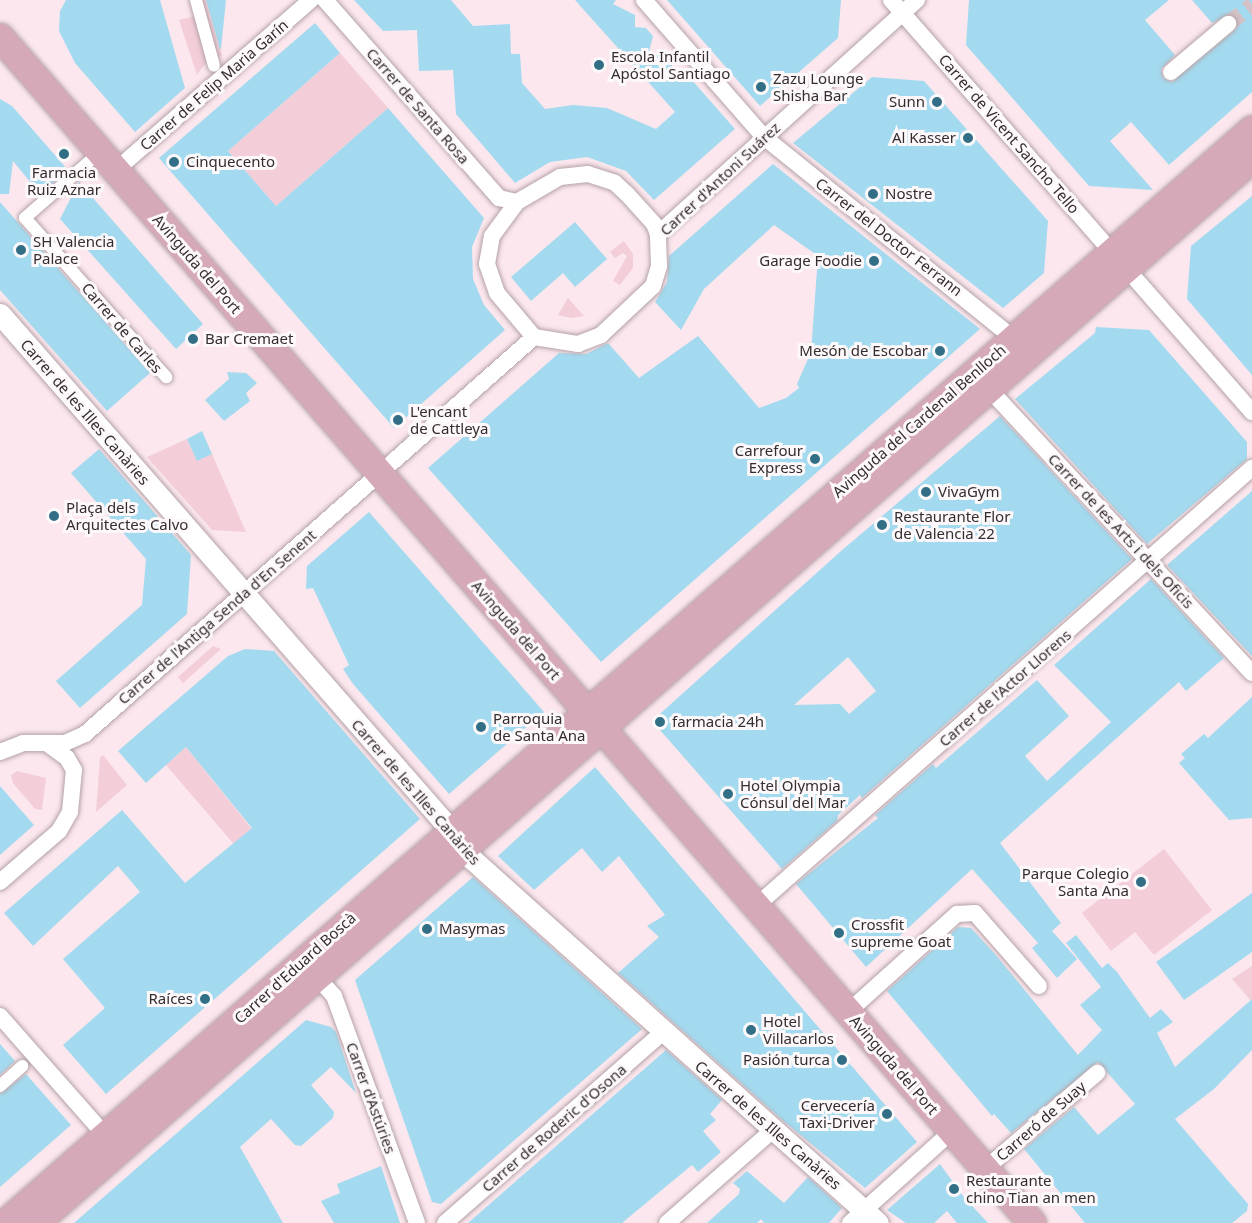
<!DOCTYPE html>
<html>
<head>
<meta charset="utf-8">
<style>
	body { margin:0 }
	#map { position:relative; width:1252px; height:1223px; overflow:hidden; background:#fbe7ed; font-family:"Noto Sans",sans-serif }
	div>[style] { position:absolute }
	[style*='--x'] { left:calc(var(--x)*1px); top:calc(var(--y)*1px); width:calc(var(--w)*1px); rotate:calc(var(--a)*1deg) }
	.green>* { inset:0; background:#f3ced9 }
	.building>* { inset:0; background:#a4daef }
	.minor-tunnel>* { height:16px; margin-top:-8px; transform-origin:0; background:repeating-linear-gradient(90deg,#d3c2c7 0 16px,transparent 0 24px) }
	.roads { filter:drop-shadow(0 0 2px #b4a2a7) drop-shadow(0 0 2px #b4a2a7) }
	.pedestrian>* { height:12px; margin:-6px; padding:0 6px; transform-origin:6px; border-radius:6px; background:#fff }
	.minor>* { height:16px; margin:-8px; padding:0 8px; transform-origin:8px; border-radius:8px; background:#fff }
	.tertiary>* { height:21px; margin:-10.5px; padding:0 10.5px; transform-origin:10.5px; border-radius:10.5px; background:#fff }
	.primary>* { height:27px; margin:-13.5px; padding:0 13.5px; transform-origin:13.5px; border-radius:13.5px; background:#d6a9b9 }
	.dots>* { width:16px; height:16px; translate:-50% -50%; box-sizing:border-box; border:3px solid #fdf9fa; border-radius:50% }
	span { translate:-50% -50%; white-space:nowrap; text-align:center; line-height:1.15; -webkit-text-stroke:6px #fdf9fa; paint-order:stroke }
	.poi-label { font-size:15px; color:#342d2f }
	.left { translate:0 -50%; text-align:left }
	.right { translate:-100% -50%; text-align:right }
	.street-label { font-size:15px; color:#342d2f }
</style>
</head>
<body>
<div id="map">
	<div class="green">
		<div style="clip-path:polygon(200px 0,206px 0,222px 56px,217px 57px)"></div>
		<div style="clip-path:polygon(195px 16px,207px 61px,197px 75px,179px 20px)"></div>
		<div style="clip-path:polygon(340px 53px,388px 108px,276px 206px,228px 151px)"></div>
		<div style="clip-path:polygon(624px 241px,633px 254px,633px 268px,620px 285px,613px 281px,627px 256px,623px 253px,615px 258px,610px 252px)"></div>
		<div style="clip-path:polygon(568px 298px,584px 316px,571px 318px,558px 315px)"></div>
		<div style="clip-path:polygon(187px 439px,197px 460px,212px 454px,246px 532px,212px 530px,147px 457px)"></div>
		<div style="clip-path:polygon(213px 646px,221px 649px,183px 683px,178px 677px)"></div>
		<div style="clip-path:polygon(186px 747px,256px 834px,238px 849px,166px 765px)"></div>
		<div style="clip-path:polygon(103px 755px,127px 785px,96px 812px,100px 758px)"></div>
		<div style="clip-path:polygon(17px 771px,46px 778px,42px 810px,35px 809px,13px 783px,11px 775px)"></div>
		<div style="clip-path:polygon(1164px 849px,1212px 910px,1154px 955px,1135px 932px,1111px 951px,1082px 913px)"></div>
		<div style="clip-path:polygon(1252px 966px,1252px 1002px,1232px 979px)"></div>
	</div>
	<div class="building">
		<div style="clip-path:polygon(66px 0,160px 0,185px 88px,135px 132px,75px 63px,59px 31px,60px 11px)"></div>
		<div style="clip-path:polygon(206px 0,226px 0,221px 49px,220px 49px)"></div>
		<div style="clip-path:polygon(354px 0,451px 0,473px 26px,510px 24px,511px 54px,520px 54px,522px 83px,545px 109px,573px 105px,607px 108px,656px 129px,675px 112px,575px 0,616px 0,613px 4px,635px 15px,635px 27px,646px 28px,653px 36px,648px 56px,667px 52px,672px 60px,672px 71px,684px 71px,735px 129px,654px 200px,626px 171px,587px 157px,550px 162px,515px 183px,456px 114px,453px 70px,419px 71px,417px 30px,383px 31px)"></div>
		<div style="clip-path:polygon(667px 0,841px 0,838px 38px,760px 106px)"></div>
		<div style="clip-path:polygon(969px 0,1169px 0,1145px 20px,1175px 55px,1161px 69px,1163px 78px,1172px 82px,1238px 27px,1231px 14px,1212px 23px,1192px 0,1252px 0,1252px 92px,1169px 165px,1131px 122px,1110px 141px,1153px 190px,1089px 186px,966px 45px)"></div>
		<div style="clip-path:polygon(315px 23px,340px 53px,228px 151px,276px 206px,388px 108px,484px 218px,472px 247px,473px 279px,484px 305px,505px 330px,394px 428px,159px 158px)"></div>
		<div style="clip-path:polygon(872px 77px,924px 81px,1048px 221px,1044px 273px,1003px 308px,793px 143px)"></div>
		<div style="clip-path:polygon(0 99px,12px 106px,68px 170px,40px 194px,13px 161px,9px 194px,0 194px)"></div>
		<div style="clip-path:polygon(773px 164px,980px 329px,601px 662px,428px 468px,559px 353px,586px 354px,608px 343px,639px 378px,698px 336px,759px 408px,786px 398px,799px 388px,797px 384px,811px 352px,818px 256px,774px 225px,704px 289px,681px 330px,655px 302px,667px 282px,669px 256px)"></div>
		<div style="clip-path:polygon(79px 182px,203px 324px,176px 349px,60px 219px)"></div>
		<div style="clip-path:polygon(1252px 196px,1252px 375px,1187px 299px,1191px 246px)"></div>
		<div style="clip-path:polygon(0 202px,150px 373px,107px 411px,0 290px)"></div>
		<div style="clip-path:polygon(575px 222px,607px 259px,575px 287px,563px 273px,531px 301px,511px 277px)"></div>
		<div style="clip-path:polygon(1096px 327px,1149px 330px,1247px 442px,1247px 459px,1147px 544px,1015px 399px,1095px 333px)"></div>
		<div style="clip-path:polygon(227px 372px,246px 373px,257px 383px,246px 393px,250px 401px,224px 421px,205px 400px,229px 379px)"></div>
		<div style="clip-path:polygon(evenodd,1000px 416px,1132px 559px,862px 798px,860px 795px,838px 815px,837px 821px,782px 869px,652px 721px,841px 551px,1000px 416px,848px 657px,876px 691px,849px 714px,840px 704px,794px 705px,848px 657px)"></div>
		<div style="clip-path:polygon(202px 431px,212px 454px,197px 461px,187px 439px)"></div>
		<div style="clip-path:polygon(99px 449px,191px 555px,187px 614px,80px 708px,56px 681px,142px 605px,146px 559px,71px 473px)"></div>
		<div style="clip-path:polygon(1252px 491px,1252px 656px,1167px 565px)"></div>
		<div style="clip-path:polygon(369px 512px,544px 712px,449px 794px,353px 684px,343px 669px,349px 665px,313px 588px,306px 589px,307px 566px)"></div>
		<div style="clip-path:polygon(1151px 579px,1224px 658px,1186px 691px,1179px 682px,1000px 843px,1061px 923px,1052px 931px,1077px 959px,1057px 978px,1032px 948px,1038px 943px,972px 869px,866px 967px,796px 884px,878px 818px,875px 815px,933px 764px,936px 768px,1037px 680px,1069px 716px,1025px 756px,1047px 781px,1111px 722px,1054px 665px)"></div>
		<div style="clip-path:polygon(245px 649px,274px 651px,420px 819px,106px 1094px,63px 1045px,105px 1008px,63px 959px,140px 892px,118px 866px,33px 946px,4px 913px,122px 810px,185px 883px,252px 828px,186px 747px,146px 783px,118px 751px,228px 656px)"></div>
		<div style="clip-path:polygon(1252px 697px,1252px 818px,1229px 820px,1179px 763px,1185px 758px,1181px 754px,1204px 734px,1208px 738px)"></div>
		<div style="clip-path:polygon(595px 767px,917px 1142px,865px 1188px,782px 1120px,618px 973px,659px 937px,647px 926px,665px 915px,619px 856px,602px 872px,582px 848px,534px 890px,498px 856px)"></div>
		<div style="clip-path:polygon(0 786px,34px 825px,0 855px)"></div>
		<div style="clip-path:polygon(473px 877px,642px 1029px,441px 1204px,432px 1202px,355px 980px)"></div>
		<div style="clip-path:polygon(1252px 893px,1252px 952px,1184px 1000px,1156px 962px)"></div>
		<div style="clip-path:polygon(958px 927px,971px 928px,995px 954px,1078px 1055px,1102px 1030px,1080px 1005px,1101px 987px,1066px 943px,1076px 935px,1102px 968px,1108px 963px,1117px 972px,1150px 1018px,1161px 1009px,1173px 1022px,1157px 1033px,1175px 1067px,1252px 999px,1252px 1050px,1214px 1089px,1175px 1119px,1248px 1204px,1247px 1211px,1232px 1223px,1085px 1223px,1024px 1149px,1074px 1107px,1098px 1135px,1135px 1104px,1098px 1062px,1011px 1133px,994px 1114px,992px 1116px,887px 991px)"></div>
		<div style="clip-path:polygon(306px 1020px,331px 1027px,336px 1032px,356px 1093px,331px 1067px,311px 1085px,334px 1112px,333px 1118px,301px 1146px,295px 1145px,271px 1119px,240px 1147px,283px 1223px,74px 1223px)"></div>
		<div style="clip-path:polygon(0 1044px,15px 1061px,0 1075px)"></div>
		<div style="clip-path:polygon(666px 1050px,722px 1100px,710px 1114px,716px 1120px,703px 1131px,721px 1152px,698px 1172px,692px 1165px,622px 1223px,468px 1223px)"></div>
		<div style="clip-path:polygon(26px 1074px,71px 1125px,0 1187px,0 1094px)"></div>
		<div style="clip-path:polygon(940px 1164px,963px 1196px,988px 1223px,957px 1223px,947px 1211px,934px 1223px,906px 1223px,887px 1210px)"></div>
		<div style="clip-path:polygon(381px 1166px,400px 1223px,334px 1223px,321px 1201px,340px 1193px,337px 1184px)"></div>
		<div style="clip-path:polygon(747px 1171px,784px 1203px,808px 1177px,842px 1208px,829px 1223px,764px 1223px,761px 1219px,757px 1223px,707px 1223px,739px 1194px,740px 1189px,733px 1183px)"></div>
	</div>
	<div class="minor-tunnel">
		<div style="--x:1228;--y:24;--w:31;--a:-38"></div>
	</div>
	<div class="roads">
		<div class="pedestrian">
			<div style="--x:196;--y:0;--w:68;--a:74.7"></div>
			<div style="--x:100;--y:152;--w:100;--a:138.7"></div>
			<div style="--x:25;--y:218;--w:213;--a:48.4"></div>
			<div style="--x:0;--y:1086;--w:30;--a:-42"></div>
		</div>
		<div class="minor">
			<div style="--x:325;--y:0;--w:264;--a:48.7"></div>
			<div style="--x:499;--y:198;--w:18;--a:13"></div>
			<div style="--x:644;--y:0;--w:182;--a:48.8"></div>
			<div style="--x:764;--y:137;--w:320;--a:38.9"></div>
			<div style="--x:891;--y:0;--w:548;--a:48.77"></div>
			<div style="--x:1171;--y:72;--w:75;--a:-40.1"></div>
			<div style="--x:116;--y:170;--w:259;--a:-41.1"></div>
			<div style="--x:534;--y:337;--w:57;--a:-130.1"></div>
			<div style="--x:497;--y:293;--w:31;--a:-109"></div>
			<div style="--x:487;--y:264;--w:28;--a:-80"></div>
			<div style="--x:492;--y:236;--w:42;--a:-53.7"></div>
			<div style="--x:517;--y:202;--w:50;--a:-30.2"></div>
			<div style="--x:560;--y:177;--w:28;--a:-6"></div>
			<div style="--x:588;--y:174;--w:28;--a:18"></div>
			<div style="--x:615;--y:183;--w:16;--a:43"></div>
			<div style="--x:627;--y:194;--w:40;--a:48"></div>
			<div style="--x:654;--y:224;--w:11;--a:68"></div>
			<div style="--x:989;--y:389;--w:387;--a:47.2"></div>
			<div style="--x:0;--y:752;--w:25;--a:-21"></div>
			<div style="--x:23;--y:743;--w:42;--a:0"></div>
			<div style="--x:65;--y:743;--w:22;--a:-24"></div>
			<div style="--x:85;--y:734;--w:599;--a:-41.48"></div>
			<div style="--x:534;--y:337;--w:45;--a:9"></div>
			<div style="--x:578;--y:344;--w:25;--a:-21"></div>
			<div style="--x:601;--y:335;--w:71;--a:-43.3"></div>
			<div style="--x:653;--y:286;--w:21;--a:-73"></div>
			<div style="--x:659;--y:266;--w:32;--a:-92"></div>
			<div style="--x:658;--y:234;--w:349;--a:-42.1"></div>
			<div style="--x:0;--y:882;--w:78;--a:-40.8"></div>
			<div style="--x:59;--y:831;--w:22;--a:-60"></div>
			<div style="--x:70;--y:812;--w:42;--a:-84.6"></div>
			<div style="--x:74;--y:770;--w:14;--a:-120"></div>
			<div style="--x:67;--y:758;--w:24;--a:-144"></div>
			<div style="--x:756;--y:906;--w:662;--a:-41.45"></div>
			<div style="--x:317;--y:977;--w:25;--a:48"></div>
			<div style="--x:334;--y:996;--w:242;--a:69.9"></div>
			<div style="--x:848;--y:1012;--w:147;--a:-42"></div>
			<div style="--x:957;--y:914;--w:18;--a:-3"></div>
			<div style="--x:975;--y:913;--w:97;--a:48.8"></div>
			<div style="--x:0;--y:1016;--w:159;--a:48.6"></div>
			<div style="--x:985;--y:1169;--w:148;--a:-40.6"></div>
			<div style="--x:445;--y:1223;--w:288;--a:-41.2"></div>
			<div style="--x:667;--y:1223;--w:144;--a:-41.3"></div>
			<div style="--x:850;--y:1223;--w:137;--a:-42"></div>
		</div>
		<div class="tertiary">
			<div style="--x:0;--y:314;--w:673;--a:48.85"></div>
			<div style="--x:443;--y:821;--w:48;--a:52.7"></div>
			<div style="--x:472;--y:859;--w:545;--a:41.88"></div>
		</div>
		<div class="primary">
			<div style="--x:0;--y:37;--w:1572;--a:48.97"></div>
			<div style="--x:5;--y:1223;--w:1659;--a:-41.26"></div>
			<div style="--x:35;--y:1223;--w:1617;--a:-41.19"></div>
		</div>
	</div>
	<div class="dots">
		<div style="left:599px;top:65px;background:#326f86"></div>
		<div style="left:761px;top:87px;background:#326f86"></div>
		<div style="left:937px;top:102px;background:#326f86"></div>
		<div style="left:968px;top:138px;background:#326f86"></div>
		<div style="left:64px;top:154px;background:#326f86"></div>
		<div style="left:174px;top:162px;background:#326f86"></div>
		<div style="left:873px;top:194px;background:#326f86"></div>
		<div style="left:21px;top:250px;background:#326f86"></div>
		<div style="left:874px;top:261px;background:#326f86"></div>
		<div style="left:193px;top:339px;background:#326f86"></div>
		<div style="left:940px;top:351px;background:#326f86"></div>
		<div style="left:398px;top:420px;background:#326f86"></div>
		<div style="left:815px;top:459px;background:#326f86"></div>
		<div style="left:926px;top:492px;background:#326f86"></div>
		<div style="left:54px;top:516px;background:#326f86"></div>
		<div style="left:882px;top:525px;background:#326f86"></div>
		<div style="left:660px;top:722px;background:#326f86"></div>
		<div style="left:481px;top:727px;background:#326f86"></div>
		<div style="left:728px;top:794px;background:#326f86"></div>
		<div style="left:1141px;top:882px;background:#326f86"></div>
		<div style="left:427px;top:929px;background:#326f86"></div>
		<div style="left:839px;top:933px;background:#326f86"></div>
		<div style="left:205px;top:999px;background:#326f86"></div>
		<div style="left:751px;top:1030px;background:#326f86"></div>
		<div style="left:842px;top:1060px;background:#326f86"></div>
		<div style="left:887px;top:1114px;background:#326f86"></div>
		<div style="left:954px;top:1189px;background:#326f86"></div>
	</div>
	<div class="poi-label">
		<span class="left" style="left:611px;top:65px">Escola Infantil<br>Apóstol Santiago</span>
		<span class="left" style="left:773px;top:87px">Zazu Lounge<br>Shisha Bar</span>
		<span class="right" style="left:925px;top:102px">Sunn</span>
		<span class="right" style="left:956px;top:138px">Al Kasser</span>
		<span class="left" style="left:186px;top:162px">Cinquecento</span>
		<span style="left:64px;top:181px">Farmacia<br>Ruiz Aznar</span>
		<span class="left" style="left:885px;top:194px">Nostre</span>
		<span class="left" style="left:33px;top:250px">SH Valencia<br>Palace</span>
		<span class="right" style="left:862px;top:261px">Garage Foodie</span>
		<span class="left" style="left:205px;top:339px">Bar Cremaet</span>
		<span class="right" style="left:928px;top:351px">Mesón de Escobar</span>
		<span class="left" style="left:410px;top:420px">L'encant<br>de Cattleya</span>
		<span class="right" style="left:803px;top:459px">Carrefour<br>Express</span>
		<span class="left" style="left:938px;top:492px">VivaGym</span>
		<span class="left" style="left:66px;top:516px">Plaça dels<br>Arquitectes Calvo</span>
		<span class="left" style="left:894px;top:525px">Restaurante Flor<br>de Valencia 22</span>
		<span class="left" style="left:493px;top:727px">Parroquia<br>de Santa Ana</span>
		<span class="left" style="left:672px;top:722px">farmacia 24h</span>
		<span class="left" style="left:740px;top:794px">Hotel Olympia<br>Cónsul del Mar</span>
		<span class="right" style="left:1129px;top:882px">Parque Colegio<br>Santa Ana</span>
		<span class="left" style="left:851px;top:933px">Crossfit<br>supreme Goat</span>
		<span class="left" style="left:439px;top:929px">Masymas</span>
		<span class="right" style="left:193px;top:999px">Raíces</span>
		<span class="left" style="left:763px;top:1030px">Hotel<br>Villacarlos</span>
		<span class="right" style="left:830px;top:1060px">Pasión turca</span>
		<span class="right" style="left:875px;top:1114px">Cervecería<br>Taxi-Driver</span>
		<span class="left" style="left:966px;top:1189px">Restaurante<br>chino Tian an men</span>
	</div>
	<div class="street-label">
		<span style="left:214px;top:85px;rotate:-41deg">Carrer de Felip Maria Garín</span>
		<span style="left:418px;top:106px;rotate:49deg">Carrer de Santa Rosa</span>
		<span style="left:1009px;top:134px;rotate:49deg">Carrer de Vicent Sancho Tello</span>
		<span style="left:720px;top:179px;rotate:-43deg">Carrer d'Antoni Suárez</span>
		<span style="left:889px;top:237px;rotate:38deg">Carrer del Doctor Ferrann</span>
		<span style="left:197px;top:264px;rotate:49deg">Avinguda del Port</span>
		<span style="left:122px;top:328px;rotate:49deg">Carrer de Carles</span>
		<span style="left:85px;top:412px;rotate:49deg">Carrer de les Illes Canàries</span>
		<span style="left:919px;top:421px;rotate:-41deg">Avinguda del Cardenal Benlloch</span>
		<span style="left:1121px;top:531px;rotate:47deg">Carrer de les Arts i dels Oficis</span>
		<span style="left:217px;top:617px;rotate:-41deg">Carrer de l'Antiga Senda d'En Senent</span>
		<span style="left:516px;top:630px;rotate:49deg">Avinguda del Port</span>
		<span style="left:1005px;top:688px;rotate:-41deg">Carrer de l'Actor Llorens</span>
		<span style="left:416px;top:792px;rotate:49deg">Carrer de les Illes Canàries</span>
		<span style="left:295px;top:968px;rotate:-42deg">Carrer d'Eduard Boscà</span>
		<span style="left:894px;top:1065px;rotate:49deg">Avinguda del Port</span>
		<span style="left:371px;top:1098px;rotate:70deg">Carrer d'Astúries</span>
		<span style="left:1041px;top:1121px;rotate:-41deg">Carreró de Suay</span>
		<span style="left:768px;top:1125px;rotate:41deg">Carrer de les Illes Canàries</span>
		<span style="left:554px;top:1128px;rotate:-41deg">Carrer de Roderic d'Osona</span>
	</div>
</div>
</body>
</html>
